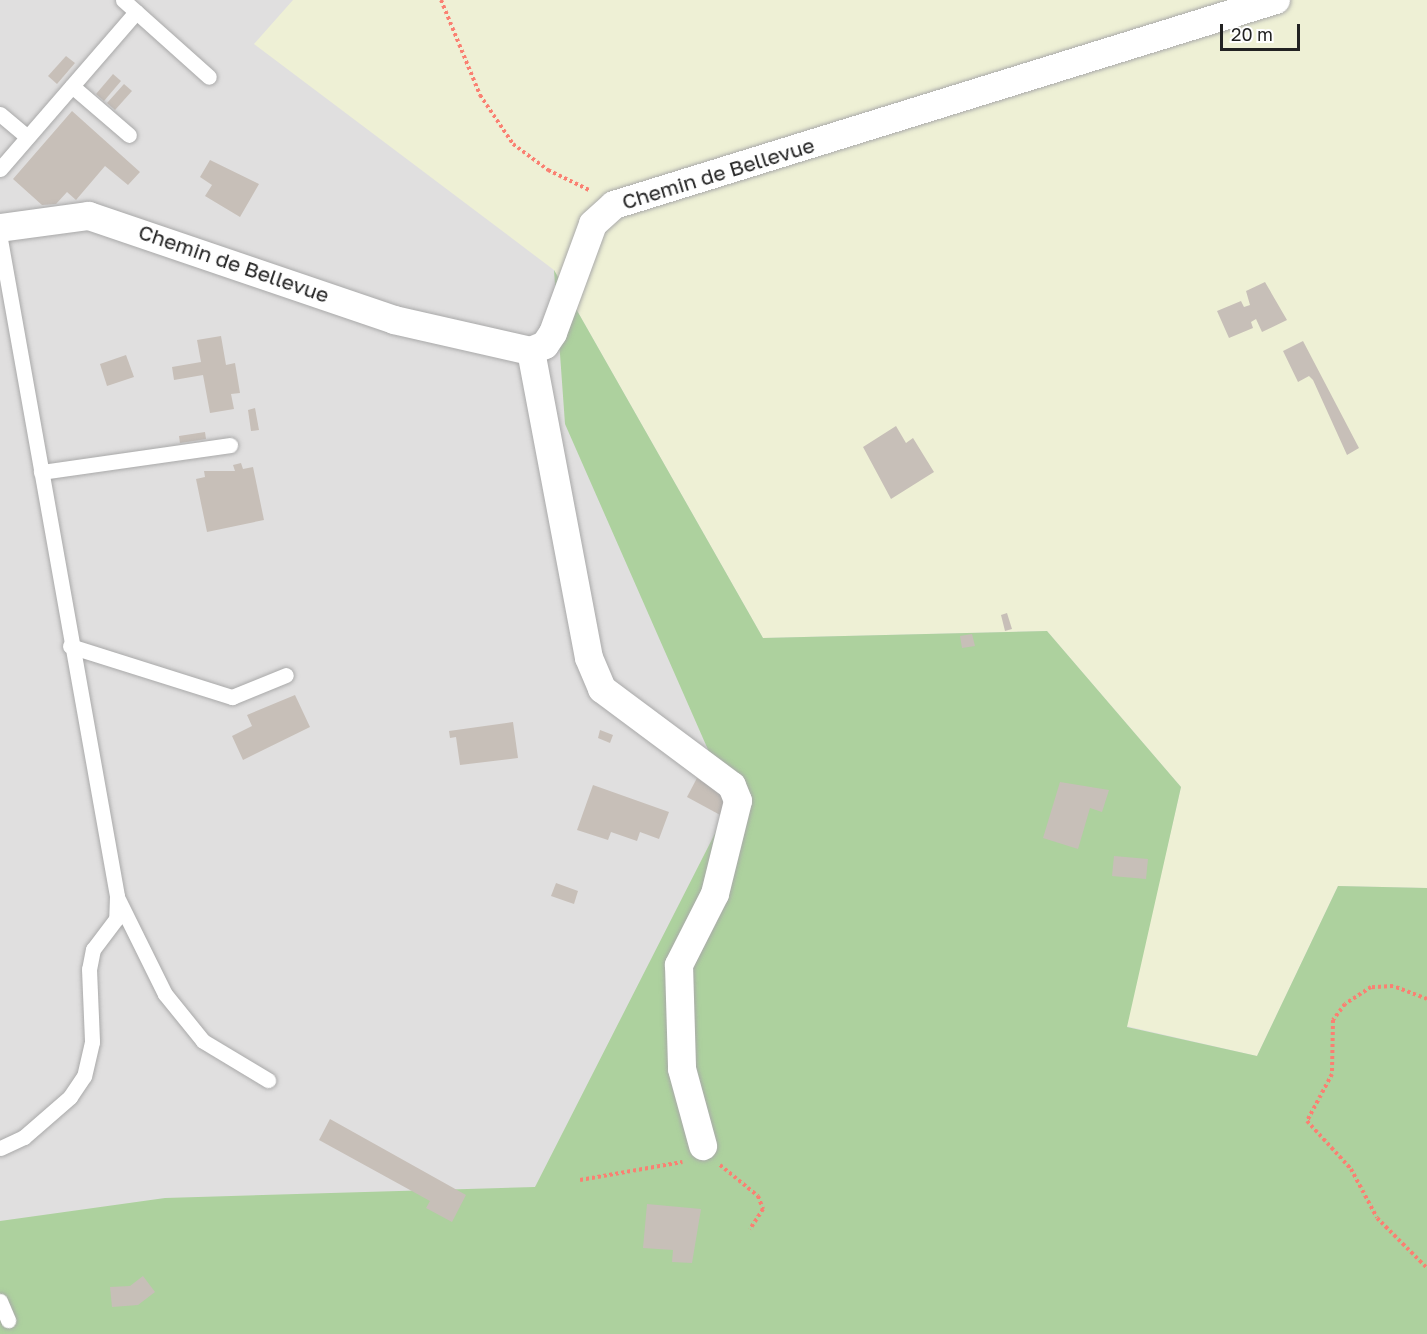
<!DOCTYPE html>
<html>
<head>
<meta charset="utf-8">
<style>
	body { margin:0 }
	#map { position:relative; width:1427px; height:1334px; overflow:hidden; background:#f2efe9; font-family:"Golos Text",sans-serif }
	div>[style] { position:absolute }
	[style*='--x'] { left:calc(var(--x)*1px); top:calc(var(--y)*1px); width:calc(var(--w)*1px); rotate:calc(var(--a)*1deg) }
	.residential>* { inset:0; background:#e0dfdf }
	.farmland>* { inset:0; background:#eef0d5 }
	.forest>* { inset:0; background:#add19e }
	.building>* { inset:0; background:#c7bfb8 }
	.path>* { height:4px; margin-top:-2px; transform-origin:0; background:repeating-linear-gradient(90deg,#fa8072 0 3px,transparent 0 6px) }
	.roads { filter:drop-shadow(0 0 2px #a9a9a9) drop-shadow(0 0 2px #a9a9a9) }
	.service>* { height:15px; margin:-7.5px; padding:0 7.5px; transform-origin:7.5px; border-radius:7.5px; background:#fff }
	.minor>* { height:28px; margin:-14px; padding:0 14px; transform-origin:14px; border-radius:14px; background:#fff }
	span { translate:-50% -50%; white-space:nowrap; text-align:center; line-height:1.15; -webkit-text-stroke:4.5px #fff; paint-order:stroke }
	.street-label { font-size:21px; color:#222 }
	.scale { position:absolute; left:1220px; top:24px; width:80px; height:27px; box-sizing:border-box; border:3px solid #222; border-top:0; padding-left:8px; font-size:18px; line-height:21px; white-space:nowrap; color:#222; -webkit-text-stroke:4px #fff; paint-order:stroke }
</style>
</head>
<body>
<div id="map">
	<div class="residential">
		<div style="clip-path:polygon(0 0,1427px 0,1427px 1334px,0 1334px)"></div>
	</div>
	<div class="farmland">
		<div style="clip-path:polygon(293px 0,1427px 0,1427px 888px,1338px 886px,1257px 1056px,1126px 1026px,1181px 787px,1047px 631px,763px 638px,554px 270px,254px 44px)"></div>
	</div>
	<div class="forest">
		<div style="clip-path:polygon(554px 270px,763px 638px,1047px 631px,1181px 787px,1127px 1027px,1257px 1056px,1338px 886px,1427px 888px,1427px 1334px,0 1334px,0 1221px,165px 1198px,535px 1187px,731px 802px,565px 424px)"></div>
	</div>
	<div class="building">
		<div style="clip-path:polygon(66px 56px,75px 63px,57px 84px,48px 76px)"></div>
		<div style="clip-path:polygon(113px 74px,121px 81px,104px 101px,96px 94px)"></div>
		<div style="clip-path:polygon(124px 84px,132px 91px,115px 110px,107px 103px)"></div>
		<div style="clip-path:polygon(72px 111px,140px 172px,128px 185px,105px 166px,76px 200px,67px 192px,56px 204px,42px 205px,13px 179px)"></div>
		<div style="clip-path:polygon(210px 160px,259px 184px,240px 217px,205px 196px,212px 185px,200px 177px)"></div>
		<div style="clip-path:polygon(1265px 282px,1287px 320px,1262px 332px,1256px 319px,1251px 322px,1253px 328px,1229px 338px,1217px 311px,1241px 301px,1244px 307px,1250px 305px,1246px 291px)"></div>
		<div style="clip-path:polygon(221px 336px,226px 365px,235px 363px,240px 393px,231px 394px,234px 409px,210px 413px,203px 375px,174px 380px,172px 367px,201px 362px,197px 340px)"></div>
		<div style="clip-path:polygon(1303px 341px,1359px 448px,1347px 455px,1313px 380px,1309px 376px,1298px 382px,1283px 351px)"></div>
		<div style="clip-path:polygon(126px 355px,134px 377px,107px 386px,100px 364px)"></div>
		<div style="clip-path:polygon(255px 408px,259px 430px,251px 431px,248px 410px)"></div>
		<div style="clip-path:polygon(896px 426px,906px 443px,913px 438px,934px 472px,891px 499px,863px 447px)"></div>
		<div style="clip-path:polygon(205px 432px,206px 439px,180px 443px,179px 436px)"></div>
		<div style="clip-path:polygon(241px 463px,243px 469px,253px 467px,264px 520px,207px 532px,196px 479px,205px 477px,204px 471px,235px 471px,233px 465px)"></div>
		<div style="clip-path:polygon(1007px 613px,1012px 629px,1005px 631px,1001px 615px)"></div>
		<div style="clip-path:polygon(972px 634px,975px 646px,962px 648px,960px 636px)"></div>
		<div style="clip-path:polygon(295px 695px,310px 727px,243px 760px,232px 736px,252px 726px,247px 715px)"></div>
		<div style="clip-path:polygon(513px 722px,518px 758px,460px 765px,456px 737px,450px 738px,449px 731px)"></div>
		<div style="clip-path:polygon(600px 730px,613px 735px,610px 743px,598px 738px)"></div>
		<div style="clip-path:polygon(697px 778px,728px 798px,722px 816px,687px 797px)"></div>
		<div style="clip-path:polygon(1060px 782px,1109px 790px,1102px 812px,1090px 808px,1078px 849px,1043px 838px)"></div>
		<div style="clip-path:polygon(593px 785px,669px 812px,659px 839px,640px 832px,637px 841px,611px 832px,608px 840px,577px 830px)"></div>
		<div style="clip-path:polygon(1114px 856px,1148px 859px,1146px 879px,1112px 876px)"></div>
		<div style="clip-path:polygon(556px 883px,578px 891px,574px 904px,551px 896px)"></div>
		<div style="clip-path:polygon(330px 1119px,466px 1195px,452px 1222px,426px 1208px,430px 1201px,319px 1140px)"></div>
		<div style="clip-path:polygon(647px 1204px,701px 1209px,692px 1263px,672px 1262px,673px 1250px,643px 1248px)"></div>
		<div style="clip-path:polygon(143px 1276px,155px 1292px,138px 1305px,112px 1307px,110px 1287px,130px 1286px)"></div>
	</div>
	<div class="path">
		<div style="--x:441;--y:0;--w:103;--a:67.7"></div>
		<div style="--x:480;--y:95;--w:59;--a:56"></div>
		<div style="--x:513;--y:144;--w:44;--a:36.6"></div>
		<div style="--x:548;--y:170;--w:46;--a:26"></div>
		<div style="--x:1427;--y:999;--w:36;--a:-159"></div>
		<div style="--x:1393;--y:986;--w:22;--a:177"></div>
		<div style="--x:1371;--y:987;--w:31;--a:147"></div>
		<div style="--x:1345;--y:1004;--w:20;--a:127"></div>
		<div style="--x:1333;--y:1020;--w:54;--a:91.1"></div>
		<div style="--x:1332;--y:1074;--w:53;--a:118"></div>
		<div style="--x:1307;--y:1121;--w:65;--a:47.5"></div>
		<div style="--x:1351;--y:1169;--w:55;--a:62"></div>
		<div style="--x:1377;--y:1218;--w:71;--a:45"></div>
		<div style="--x:720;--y:1165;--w:49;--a:39.2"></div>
		<div style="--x:758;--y:1196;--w:14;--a:69"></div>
		<div style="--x:763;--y:1209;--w:24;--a:123"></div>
		<div style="--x:580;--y:1180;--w:104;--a:-10"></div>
	</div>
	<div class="roads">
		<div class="service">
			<div style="--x:123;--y:0;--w:115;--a:41.8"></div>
			<div style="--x:72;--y:86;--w:75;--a:40.7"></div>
			<div style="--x:0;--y:114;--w:35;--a:40"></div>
			<div style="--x:0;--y:169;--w:208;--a:-49.1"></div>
			<div style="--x:0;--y:239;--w:667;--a:79.9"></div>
			<div style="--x:117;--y:896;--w:23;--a:92"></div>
			<div style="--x:116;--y:919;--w:38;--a:127"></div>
			<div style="--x:93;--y:949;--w:20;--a:101"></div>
			<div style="--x:89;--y:969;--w:73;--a:87.6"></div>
			<div style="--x:92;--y:1042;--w:35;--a:103"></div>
			<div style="--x:84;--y:1076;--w:25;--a:124"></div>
			<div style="--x:70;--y:1097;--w:61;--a:139"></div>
			<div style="--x:24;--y:1137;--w:26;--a:155"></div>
			<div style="--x:41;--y:472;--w:191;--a:-8.1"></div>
			<div style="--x:70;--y:646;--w:170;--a:17.5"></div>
			<div style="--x:232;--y:697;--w:58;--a:-22.2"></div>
			<div style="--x:118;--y:899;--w:106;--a:63.7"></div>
			<div style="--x:165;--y:994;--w:60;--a:51"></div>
			<div style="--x:203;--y:1041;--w:76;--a:31"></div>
			<div style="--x:0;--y:1301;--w:21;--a:67"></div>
		</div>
		<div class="minor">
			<div style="--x:0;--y:228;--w:90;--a:-7.7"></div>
			<div style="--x:89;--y:216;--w:322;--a:18.8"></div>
			<div style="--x:394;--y:320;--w:140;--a:12.8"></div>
			<div style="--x:531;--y:351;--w:15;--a:-23"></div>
			<div style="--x:545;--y:345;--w:14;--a:-56"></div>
			<div style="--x:553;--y:333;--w:116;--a:-69.8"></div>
			<div style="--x:593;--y:224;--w:28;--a:-42"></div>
			<div style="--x:614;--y:205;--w:693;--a:-17.21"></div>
			<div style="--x:531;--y:351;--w:312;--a:79.3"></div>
			<div style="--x:589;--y:658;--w:34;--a:67"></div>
			<div style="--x:602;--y:689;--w:162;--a:36.7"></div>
			<div style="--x:732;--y:786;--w:16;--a:68"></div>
			<div style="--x:738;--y:801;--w:96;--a:103.9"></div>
			<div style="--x:715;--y:894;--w:80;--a:116.9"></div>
			<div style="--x:679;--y:965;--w:104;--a:88.3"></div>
			<div style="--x:682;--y:1069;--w:80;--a:74.7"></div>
		</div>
	</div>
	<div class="street-label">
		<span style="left:718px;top:173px;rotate:-17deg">Chemin de Bellevue</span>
		<span style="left:234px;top:263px;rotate:19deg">Chemin de Bellevue</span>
	</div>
	<div class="scale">20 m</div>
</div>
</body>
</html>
